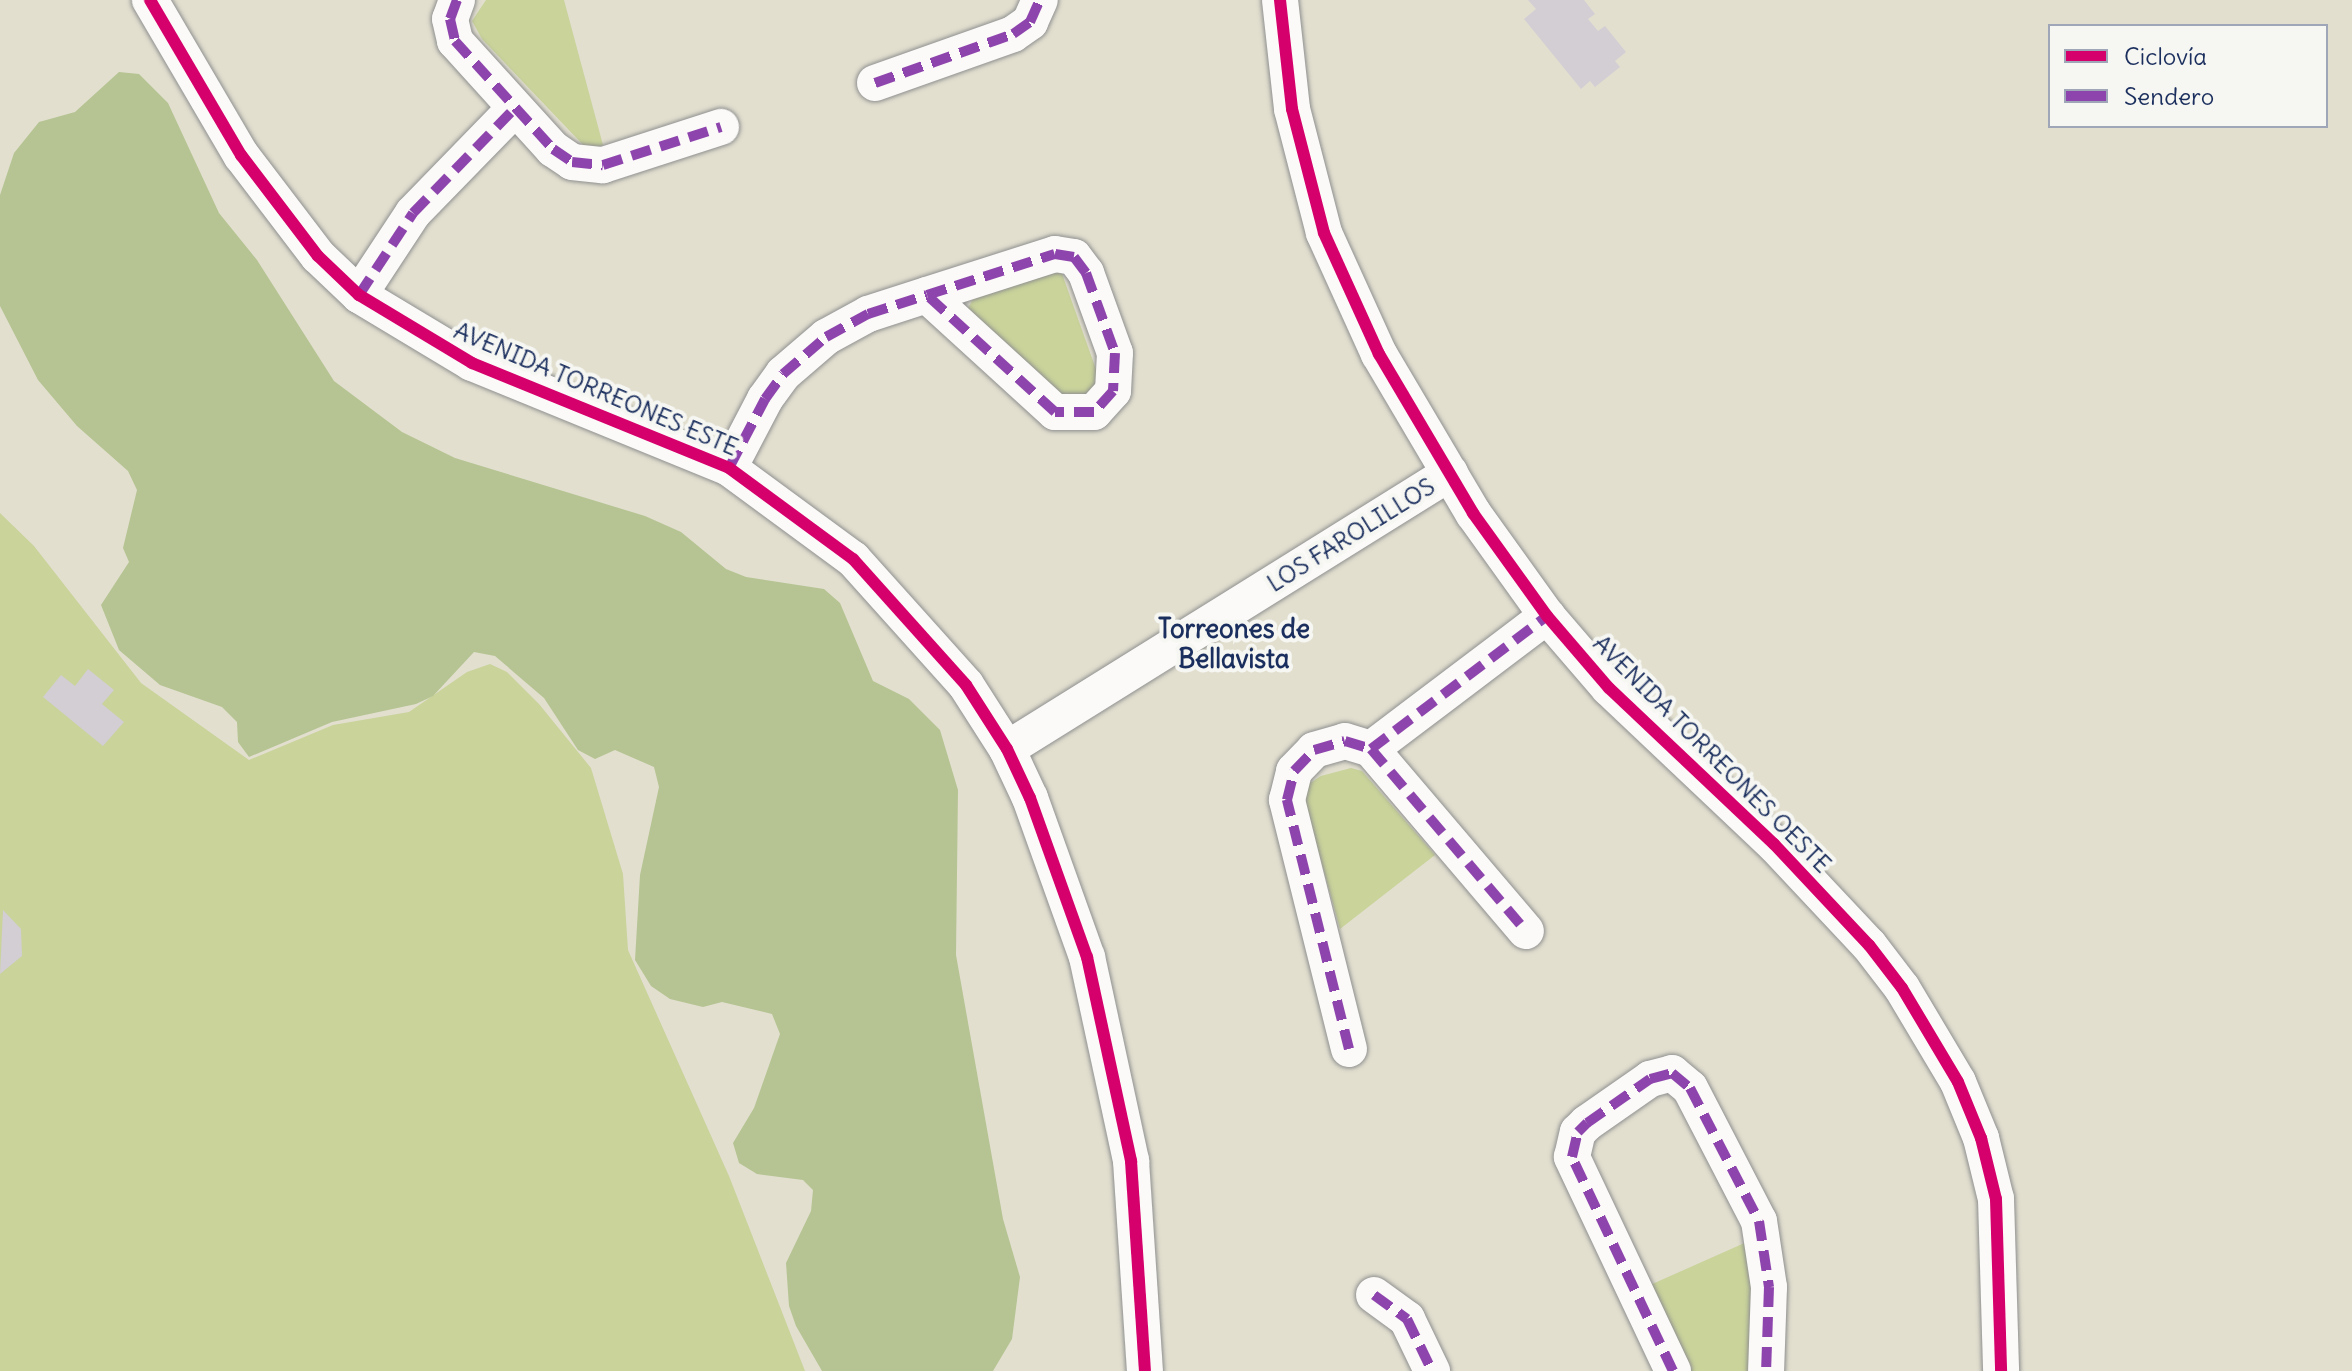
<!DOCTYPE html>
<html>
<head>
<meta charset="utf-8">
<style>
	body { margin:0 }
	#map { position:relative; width:2352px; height:1371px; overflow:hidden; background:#e2dfcf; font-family:Delius,sans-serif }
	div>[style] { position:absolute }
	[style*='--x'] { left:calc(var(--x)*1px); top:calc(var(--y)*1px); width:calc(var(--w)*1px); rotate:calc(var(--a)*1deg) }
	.green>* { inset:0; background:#c9d39a }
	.forest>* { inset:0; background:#b5c492 }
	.building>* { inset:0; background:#d3ced4 }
	.roads { filter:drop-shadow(0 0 2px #8f9090) drop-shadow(0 0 2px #8f9090) }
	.street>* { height:36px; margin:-18px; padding:0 18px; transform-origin:18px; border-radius:18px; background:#fbfaf8 }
	.quiet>* { height:10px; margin-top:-5px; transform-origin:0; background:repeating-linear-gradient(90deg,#8e44ad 0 20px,transparent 0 30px) }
	.cycleway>* { height:12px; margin:-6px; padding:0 6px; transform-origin:6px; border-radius:6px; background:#d6006c }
	span { translate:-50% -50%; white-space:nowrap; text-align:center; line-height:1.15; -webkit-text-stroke:8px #f6f6f2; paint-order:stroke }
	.street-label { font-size:24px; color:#1b2f5e }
	.neighbourhood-label { font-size:26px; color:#1b2f5e; font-weight:700 }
	.legend { position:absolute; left:2048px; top:24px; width:280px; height:104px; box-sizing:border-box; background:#f6f6f2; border:2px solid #9ea6b7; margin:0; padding:10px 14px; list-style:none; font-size:24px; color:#1b2f5e }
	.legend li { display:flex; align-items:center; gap:16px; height:40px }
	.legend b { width:40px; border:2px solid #9ea6b7 }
</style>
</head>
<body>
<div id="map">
	<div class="green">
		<div style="clip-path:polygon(486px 0,564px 0,603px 145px,588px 150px,482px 39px,472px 21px)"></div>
		<div style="clip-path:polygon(1061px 271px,1098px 375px,1093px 392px,1066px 402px,964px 316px,973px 299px)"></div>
		<div style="clip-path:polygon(0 513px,34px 546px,141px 683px,249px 760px,333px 725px,409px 712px,467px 672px,490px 664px,507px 672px,539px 704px,591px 768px,623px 874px,628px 950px,729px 1176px,805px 1371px,0 1371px)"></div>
		<div style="clip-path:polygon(1351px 768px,1362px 771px,1435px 855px,1340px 929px,1301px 789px,1321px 776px)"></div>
		<div style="clip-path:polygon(1749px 1241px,1756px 1257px,1753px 1371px,1685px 1371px,1650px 1285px)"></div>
	</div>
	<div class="forest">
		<div style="clip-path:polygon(119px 72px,139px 74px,168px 103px,219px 213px,257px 260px,334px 381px,402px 432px,455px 458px,645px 516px,681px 532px,726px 569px,746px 577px,824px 589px,840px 603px,873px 681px,909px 699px,940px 730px,958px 790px,956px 955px,1003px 1219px,1020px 1277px,1012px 1339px,993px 1371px,822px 1371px,796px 1326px,789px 1306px,786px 1263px,811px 1211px,813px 1190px,803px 1180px,757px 1174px,739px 1163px,733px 1143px,754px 1108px,780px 1034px,772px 1014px,722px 1002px,703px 1007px,670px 999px,651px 986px,635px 960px,640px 875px,659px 787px,654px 767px,615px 750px,595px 759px,578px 750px,544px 698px,495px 656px,474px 652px,433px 696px,416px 704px,332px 722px,249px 757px,238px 742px,237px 722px,222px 707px,160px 685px,119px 650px,101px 605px,129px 562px,123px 548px,137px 490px,128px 471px,77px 426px,38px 380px,0 306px,0 195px,14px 153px,39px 122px,75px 112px)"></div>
	</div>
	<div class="building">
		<div style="clip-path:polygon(1528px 0,1584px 0,1595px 14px,1588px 19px,1598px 31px,1605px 26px,1626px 52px,1615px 61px,1620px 67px,1595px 87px,1590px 81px,1581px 89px,1524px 19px,1536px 9px)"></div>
		<div style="clip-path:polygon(88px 669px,114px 690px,102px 704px,124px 722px,103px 746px,43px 697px,61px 675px,75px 686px)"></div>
		<div style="clip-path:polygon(3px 910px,21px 929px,22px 956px,0 974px)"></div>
	</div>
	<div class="roads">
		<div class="street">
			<div style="--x:150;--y:0;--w:180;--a:59.6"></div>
			<div style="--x:241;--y:155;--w:127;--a:52.7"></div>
			<div style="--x:318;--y:256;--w:57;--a:43.6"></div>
			<div style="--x:359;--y:295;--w:132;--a:31"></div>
			<div style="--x:472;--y:363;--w:278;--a:22.2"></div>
			<div style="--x:729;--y:468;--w:154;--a:36.3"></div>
			<div style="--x:853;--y:559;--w:169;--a:48.1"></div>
			<div style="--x:966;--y:685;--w:76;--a:57.4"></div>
			<div style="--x:1007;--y:749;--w:54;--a:64.9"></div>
			<div style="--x:1030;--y:798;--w:169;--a:70.3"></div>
			<div style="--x:1087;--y:957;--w:209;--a:77.8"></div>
			<div style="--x:1131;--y:1161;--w:210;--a:86.2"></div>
			<div style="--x:457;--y:0;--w:20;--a:110"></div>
			<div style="--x:450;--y:19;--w:23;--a:77"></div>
			<div style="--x:455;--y:41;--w:146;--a:47.8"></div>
			<div style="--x:553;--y:149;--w:23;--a:34"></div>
			<div style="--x:572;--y:162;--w:31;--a:6"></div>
			<div style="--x:603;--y:165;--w:124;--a:-17.9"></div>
			<div style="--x:1280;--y:0;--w:110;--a:83.7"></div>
			<div style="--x:1292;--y:109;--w:128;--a:75.5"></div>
			<div style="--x:1324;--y:233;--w:133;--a:65.6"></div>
			<div style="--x:1379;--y:354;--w:185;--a:59.4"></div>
			<div style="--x:1473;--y:513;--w:127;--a:54.3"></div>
			<div style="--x:1547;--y:616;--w:95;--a:49.3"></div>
			<div style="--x:1609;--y:688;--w:227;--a:43.4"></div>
			<div style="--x:1774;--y:844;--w:139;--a:46.8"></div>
			<div style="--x:1869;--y:945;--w:54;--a:52.5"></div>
			<div style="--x:1902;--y:988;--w:109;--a:59.2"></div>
			<div style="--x:1958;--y:1082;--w:61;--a:67.7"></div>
			<div style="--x:1981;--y:1138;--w:63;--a:76.2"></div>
			<div style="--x:1996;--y:1199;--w:172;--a:88.3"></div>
			<div style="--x:875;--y:83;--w:146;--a:-19.5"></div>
			<div style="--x:1013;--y:34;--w:21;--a:-35"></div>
			<div style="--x:1030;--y:22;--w:24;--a:-66"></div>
			<div style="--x:359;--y:295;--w:98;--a:-56.6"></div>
			<div style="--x:413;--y:213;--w:146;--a:-45.8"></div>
			<div style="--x:729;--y:468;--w:78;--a:-62.4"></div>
			<div style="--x:765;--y:399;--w:31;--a:-54"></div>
			<div style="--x:783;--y:374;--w:57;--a:-40.7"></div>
			<div style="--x:826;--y:337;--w:48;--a:-28.7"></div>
			<div style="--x:868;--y:314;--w:62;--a:-17.9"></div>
			<div style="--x:927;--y:295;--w:134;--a:-17.8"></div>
			<div style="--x:1055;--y:254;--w:19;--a:9"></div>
			<div style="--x:1074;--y:257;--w:20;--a:53"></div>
			<div style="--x:1086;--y:273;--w:85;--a:70.1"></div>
			<div style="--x:1115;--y:353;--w:38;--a:93"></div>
			<div style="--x:1113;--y:391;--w:28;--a:132"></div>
			<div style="--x:1094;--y:412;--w:39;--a:180"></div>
			<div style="--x:1055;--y:412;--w:173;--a:-137.6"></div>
			<div style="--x:1007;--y:749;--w:522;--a:-31.92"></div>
			<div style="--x:1371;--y:749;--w:221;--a:-37.1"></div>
			<div style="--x:1349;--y:1049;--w:257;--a:-104"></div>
			<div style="--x:1287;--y:800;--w:30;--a:-76"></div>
			<div style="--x:1294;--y:771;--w:29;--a:-46"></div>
			<div style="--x:1314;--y:750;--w:32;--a:-16"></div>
			<div style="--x:1345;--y:741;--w:27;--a:17"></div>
			<div style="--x:1371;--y:749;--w:239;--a:49.6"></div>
			<div style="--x:1374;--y:1295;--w:41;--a:36"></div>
			<div style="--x:1407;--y:1319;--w:58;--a:64.3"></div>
			<div style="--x:1673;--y:1371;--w:237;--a:-115.3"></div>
			<div style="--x:1572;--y:1157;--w:26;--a:-77"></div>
			<div style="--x:1578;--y:1132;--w:13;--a:-45"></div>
			<div style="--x:1587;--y:1123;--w:77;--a:-34.9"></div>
			<div style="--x:1650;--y:1079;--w:23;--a:-15"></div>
			<div style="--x:1672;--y:1073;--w:23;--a:40"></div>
			<div style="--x:1690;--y:1088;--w:150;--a:62.6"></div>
			<div style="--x:1759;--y:1221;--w:67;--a:81.4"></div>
			<div style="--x:1769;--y:1287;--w:84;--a:92"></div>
		</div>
	</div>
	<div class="quiet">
		<div style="--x:457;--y:0;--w:20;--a:110"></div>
		<div style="--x:450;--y:19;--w:23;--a:77"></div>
		<div style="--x:455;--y:41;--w:146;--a:47.8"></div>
		<div style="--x:553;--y:149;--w:23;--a:34"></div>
		<div style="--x:572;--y:162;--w:31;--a:6"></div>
		<div style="--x:603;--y:165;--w:124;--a:-17.9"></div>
		<div style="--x:875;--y:83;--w:146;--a:-19.5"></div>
		<div style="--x:1013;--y:34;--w:21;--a:-35"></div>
		<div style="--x:1030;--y:22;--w:24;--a:-66"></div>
		<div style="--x:359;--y:295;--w:98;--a:-56.6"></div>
		<div style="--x:413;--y:213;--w:146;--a:-45.8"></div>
		<div style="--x:729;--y:468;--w:78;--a:-62.4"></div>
		<div style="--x:765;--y:399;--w:31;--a:-54"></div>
		<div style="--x:783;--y:374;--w:57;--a:-40.7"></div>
		<div style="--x:826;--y:337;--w:48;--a:-28.7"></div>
		<div style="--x:868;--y:314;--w:62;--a:-17.9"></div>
		<div style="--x:927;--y:295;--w:134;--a:-17.8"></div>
		<div style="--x:1055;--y:254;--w:19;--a:9"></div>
		<div style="--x:1074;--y:257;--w:20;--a:53"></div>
		<div style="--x:1086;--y:273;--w:85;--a:70.1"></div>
		<div style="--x:1115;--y:353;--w:38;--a:93"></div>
		<div style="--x:1113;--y:391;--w:28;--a:132"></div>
		<div style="--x:1094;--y:412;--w:39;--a:180"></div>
		<div style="--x:1055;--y:412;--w:173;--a:-137.6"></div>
		<div style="--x:1371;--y:749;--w:221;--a:-37.1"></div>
		<div style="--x:1349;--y:1049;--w:257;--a:-104"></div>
		<div style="--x:1287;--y:800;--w:30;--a:-76"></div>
		<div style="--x:1294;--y:771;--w:29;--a:-46"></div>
		<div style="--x:1314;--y:750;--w:32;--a:-16"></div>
		<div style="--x:1345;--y:741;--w:27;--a:17"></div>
		<div style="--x:1371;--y:749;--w:239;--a:49.6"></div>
		<div style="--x:1374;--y:1295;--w:41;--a:36"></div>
		<div style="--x:1407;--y:1319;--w:58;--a:64.3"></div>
		<div style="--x:1673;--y:1371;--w:237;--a:-115.3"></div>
		<div style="--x:1572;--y:1157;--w:26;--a:-77"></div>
		<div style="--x:1578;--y:1132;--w:13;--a:-45"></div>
		<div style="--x:1587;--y:1123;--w:77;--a:-34.9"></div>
		<div style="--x:1650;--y:1079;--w:23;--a:-15"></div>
		<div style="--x:1672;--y:1073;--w:23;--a:40"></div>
		<div style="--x:1690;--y:1088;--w:150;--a:62.6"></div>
		<div style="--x:1759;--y:1221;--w:67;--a:81.4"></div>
		<div style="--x:1769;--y:1287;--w:84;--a:92"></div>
	</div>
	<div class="cycleway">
		<div style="--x:150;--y:0;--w:180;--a:59.6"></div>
		<div style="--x:241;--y:155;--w:127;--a:52.7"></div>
		<div style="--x:318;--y:256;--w:57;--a:43.6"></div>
		<div style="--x:359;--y:295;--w:132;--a:31"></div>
		<div style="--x:472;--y:363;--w:278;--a:22.2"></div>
		<div style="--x:729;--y:468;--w:154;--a:36.3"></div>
		<div style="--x:853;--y:559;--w:169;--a:48.1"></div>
		<div style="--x:966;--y:685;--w:76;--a:57.4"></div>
		<div style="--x:1007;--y:749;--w:54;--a:64.9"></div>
		<div style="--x:1030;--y:798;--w:169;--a:70.3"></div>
		<div style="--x:1087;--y:957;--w:209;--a:77.8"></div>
		<div style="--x:1131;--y:1161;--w:210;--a:86.2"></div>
		<div style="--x:1280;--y:0;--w:110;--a:83.7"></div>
		<div style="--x:1292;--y:109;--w:128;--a:75.5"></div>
		<div style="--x:1324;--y:233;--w:133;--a:65.6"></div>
		<div style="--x:1379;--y:354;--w:185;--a:59.4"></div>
		<div style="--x:1473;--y:513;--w:127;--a:54.3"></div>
		<div style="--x:1547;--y:616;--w:95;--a:49.3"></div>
		<div style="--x:1609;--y:688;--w:227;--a:43.4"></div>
		<div style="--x:1774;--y:844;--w:139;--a:46.8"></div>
		<div style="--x:1869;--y:945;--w:54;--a:52.5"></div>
		<div style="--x:1902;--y:988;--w:109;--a:59.2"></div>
		<div style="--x:1958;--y:1082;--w:61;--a:67.7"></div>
		<div style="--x:1981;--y:1138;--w:63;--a:76.2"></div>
		<div style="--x:1996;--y:1199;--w:172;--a:88.3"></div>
	</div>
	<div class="street-label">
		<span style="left:596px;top:389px;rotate:23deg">AVENIDA TORREONES ESTE</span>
		<span style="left:1351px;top:535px;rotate:-32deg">LOS FAROLILLOS</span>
		<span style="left:1712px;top:754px;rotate:45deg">AVENIDA TORREONES OESTE</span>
	</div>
	<div class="neighbourhood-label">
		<span style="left:1234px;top:644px">Torreones de<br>Bellavista</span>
	</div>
	<ul class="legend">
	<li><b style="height:10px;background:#d6006c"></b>Ciclovía</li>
	<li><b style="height:10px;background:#8e44ad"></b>Sendero</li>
	</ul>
</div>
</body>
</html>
